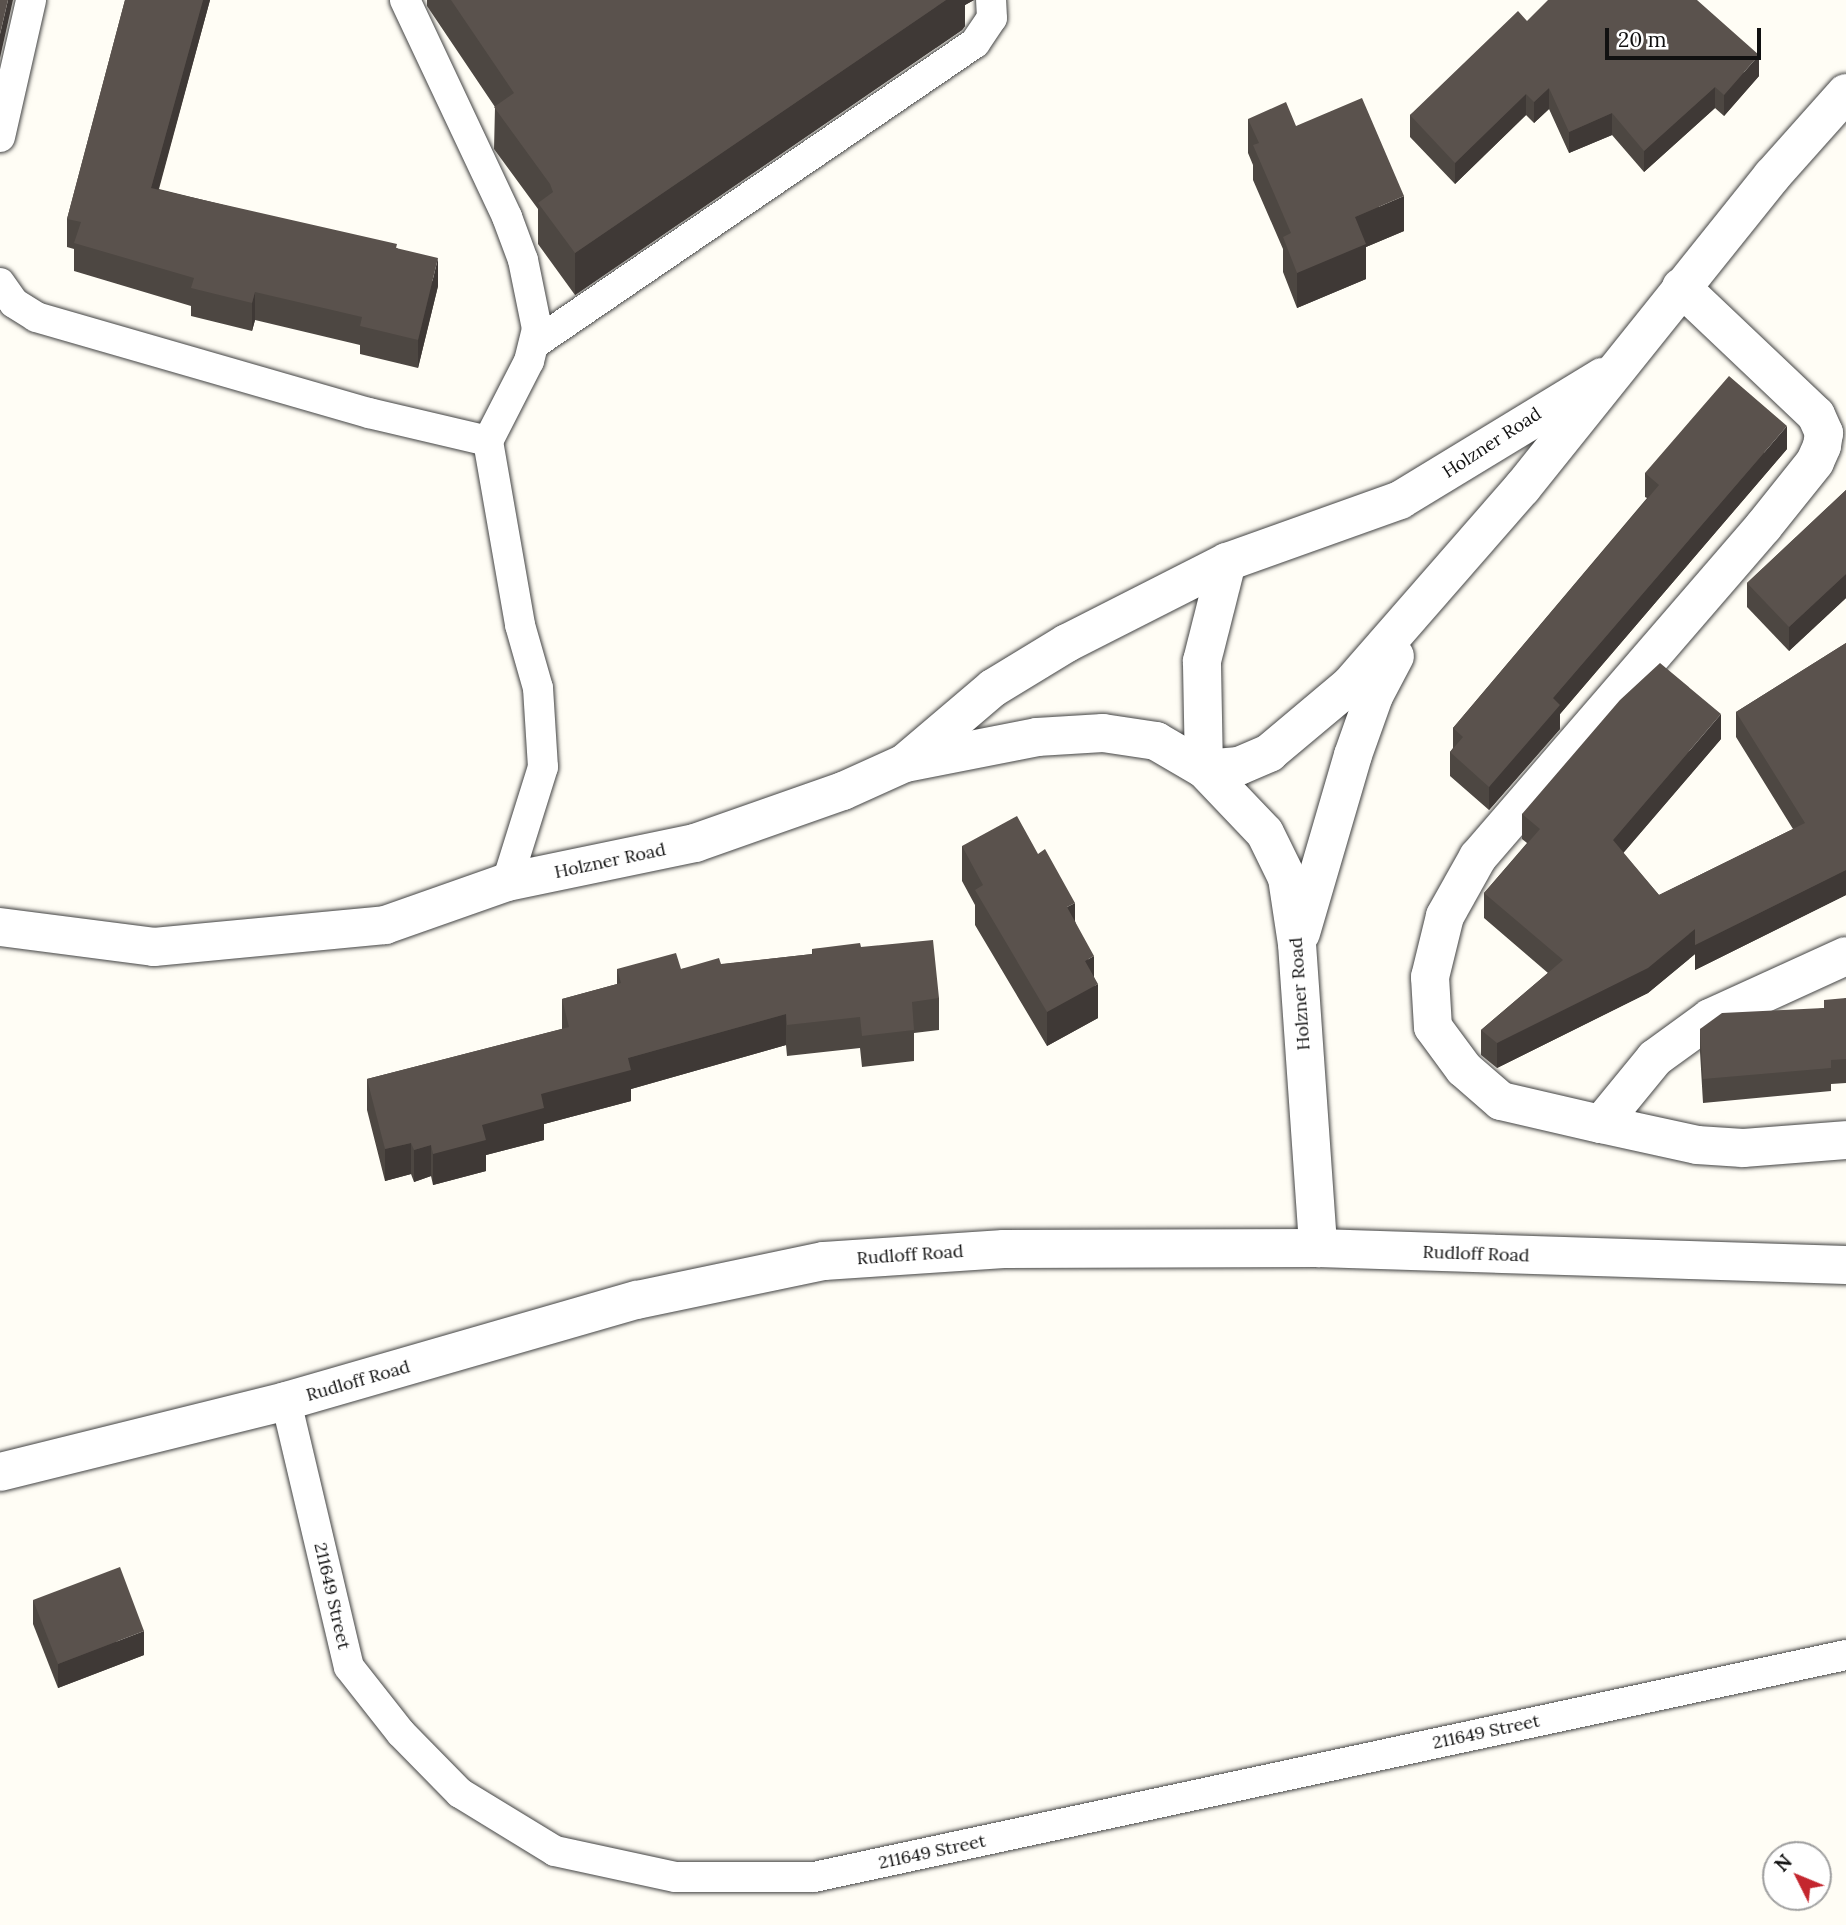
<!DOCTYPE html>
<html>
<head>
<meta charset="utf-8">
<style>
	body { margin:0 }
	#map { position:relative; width:1846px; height:1925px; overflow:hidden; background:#fffdf5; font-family:Lora,serif }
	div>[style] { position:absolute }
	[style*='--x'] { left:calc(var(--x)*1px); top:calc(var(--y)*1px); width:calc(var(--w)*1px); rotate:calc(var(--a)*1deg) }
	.roads { filter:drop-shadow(0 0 2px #444) drop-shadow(0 0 2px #444) }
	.service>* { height:30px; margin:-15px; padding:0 15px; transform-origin:15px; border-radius:15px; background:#fff }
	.minor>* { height:38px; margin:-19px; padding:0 19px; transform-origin:19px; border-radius:19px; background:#fff }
	.wall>* { inset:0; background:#4d4742 }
	.shaded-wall>* { inset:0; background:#3f3936 }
	.building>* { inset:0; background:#5a524d }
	span { translate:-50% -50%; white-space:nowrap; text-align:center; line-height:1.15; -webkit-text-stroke:7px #fff; paint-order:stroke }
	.street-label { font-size:18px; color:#111 }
	.north { position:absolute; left:1762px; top:1841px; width:70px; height:70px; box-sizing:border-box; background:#fff; border:2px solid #a0a0a0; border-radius:50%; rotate:313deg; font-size:19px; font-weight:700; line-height:28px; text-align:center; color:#111 }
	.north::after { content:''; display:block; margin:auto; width:24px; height:32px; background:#c4262e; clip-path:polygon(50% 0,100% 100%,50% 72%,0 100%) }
	.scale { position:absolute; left:1605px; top:28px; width:156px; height:32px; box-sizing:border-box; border:4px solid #111; border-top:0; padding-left:9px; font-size:21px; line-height:24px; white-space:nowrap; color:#111; -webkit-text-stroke:5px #fff; paint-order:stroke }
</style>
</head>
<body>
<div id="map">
	<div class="roads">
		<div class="service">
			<div style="--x:405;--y:0;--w:240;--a:64.8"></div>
			<div style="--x:507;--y:217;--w:46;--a:69.6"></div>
			<div style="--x:523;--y:260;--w:70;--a:78.5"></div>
			<div style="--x:537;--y:329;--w:33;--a:104"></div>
			<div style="--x:529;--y:361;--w:90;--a:117.1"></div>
			<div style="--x:488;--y:441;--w:187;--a:80.1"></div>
			<div style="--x:520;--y:625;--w:66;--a:74.1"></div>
			<div style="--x:538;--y:688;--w:79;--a:86.4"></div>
			<div style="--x:543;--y:767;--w:121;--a:107.4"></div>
			<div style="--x:0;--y:137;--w:140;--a:-77.2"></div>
			<div style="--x:0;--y:283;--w:24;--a:55"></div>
			<div style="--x:14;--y:303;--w:26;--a:32"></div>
			<div style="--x:36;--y:317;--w:347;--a:16.1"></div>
			<div style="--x:369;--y:413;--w:122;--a:13.2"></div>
			<div style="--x:534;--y:344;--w:534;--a:-34.32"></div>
			<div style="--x:975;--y:43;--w:30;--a:-56"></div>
			<div style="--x:992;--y:18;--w:18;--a:-93"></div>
			<div style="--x:286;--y:1401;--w:273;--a:76.7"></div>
			<div style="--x:349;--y:1667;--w:84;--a:51.8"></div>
			<div style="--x:401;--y:1733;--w:84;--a:45.5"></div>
			<div style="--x:460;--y:1793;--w:111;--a:31.4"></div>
			<div style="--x:555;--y:1851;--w:123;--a:12.2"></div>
			<div style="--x:675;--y:1877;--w:139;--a:0"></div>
			<div style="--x:814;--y:1877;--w:1056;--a:-12.14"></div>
		</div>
		<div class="minor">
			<div style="--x:1681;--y:287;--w:186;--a:43.5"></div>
			<div style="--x:1816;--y:415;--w:20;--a:66"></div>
			<div style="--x:1824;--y:433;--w:13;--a:99"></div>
			<div style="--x:1822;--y:446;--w:17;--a:114"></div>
			<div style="--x:1815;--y:462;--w:83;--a:128.7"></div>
			<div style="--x:1763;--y:527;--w:436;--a:130.8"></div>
			<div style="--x:1478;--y:857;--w:68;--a:119.2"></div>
			<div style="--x:1445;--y:916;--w:63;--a:103.8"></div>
			<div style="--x:1430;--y:977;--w:50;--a:86.6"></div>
			<div style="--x:1433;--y:1027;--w:52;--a:53.6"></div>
			<div style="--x:1464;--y:1069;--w:49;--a:40.9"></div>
			<div style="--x:1501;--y:1101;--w:103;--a:13"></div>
			<div style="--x:1601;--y:1124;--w:85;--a:-50.7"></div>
			<div style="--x:1655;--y:1058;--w:68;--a:-36"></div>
			<div style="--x:1710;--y:1018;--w:149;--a:-24.5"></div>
			<div style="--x:906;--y:762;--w:114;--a:-40.4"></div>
			<div style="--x:993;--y:688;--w:87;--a:-31.3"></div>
			<div style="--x:1067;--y:643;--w:179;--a:-26.9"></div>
			<div style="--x:1227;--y:562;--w:184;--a:-19.7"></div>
			<div style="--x:1400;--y:500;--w:237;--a:-31.3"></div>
			<div style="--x:1204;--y:769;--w:35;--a:-5"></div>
			<div style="--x:1239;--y:766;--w:33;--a:-23"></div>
			<div style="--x:1269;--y:753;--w:106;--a:-40"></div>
			<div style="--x:1350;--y:685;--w:262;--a:-48.9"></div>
			<div style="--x:1522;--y:488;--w:400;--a:-51.3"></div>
			<div style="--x:1772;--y:176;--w:111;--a:-48.3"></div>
			<div style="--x:1204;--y:769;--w:108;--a:-91.1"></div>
			<div style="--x:1202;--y:661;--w:102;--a:-75.8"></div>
			<div style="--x:0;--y:927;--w:155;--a:7.4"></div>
			<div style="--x:154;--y:947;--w:232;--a:-5.4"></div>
			<div style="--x:385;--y:925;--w:129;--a:-19.4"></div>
			<div style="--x:507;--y:882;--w:192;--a:-11.7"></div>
			<div style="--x:695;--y:843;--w:157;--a:-19.4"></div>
			<div style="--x:843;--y:791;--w:68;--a:-24.3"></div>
			<div style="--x:905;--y:763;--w:135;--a:-11.1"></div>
			<div style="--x:1037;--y:737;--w:66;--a:-3.5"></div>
			<div style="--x:1103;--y:733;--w:54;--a:8.6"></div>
			<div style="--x:1156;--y:741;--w:56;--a:30.3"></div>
			<div style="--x:1204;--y:769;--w:88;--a:46.4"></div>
			<div style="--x:1265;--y:833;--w:50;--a:63.9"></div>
			<div style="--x:1287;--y:878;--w:67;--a:81.4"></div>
			<div style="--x:1297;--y:944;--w:305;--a:86"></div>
			<div style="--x:1301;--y:933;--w:185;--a:-73.7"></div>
			<div style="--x:1353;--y:755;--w:63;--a:-70.4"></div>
			<div style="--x:1374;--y:696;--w:45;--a:-62.3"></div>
			<div style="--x:1601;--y:1124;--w:98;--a:12.3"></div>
			<div style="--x:1697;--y:1145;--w:46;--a:3.7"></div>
			<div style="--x:1743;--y:1148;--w:103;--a:-4.4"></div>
			<div style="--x:0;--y:1472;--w:295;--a:-13.9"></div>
			<div style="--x:286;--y:1401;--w:365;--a:-16.1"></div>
			<div style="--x:637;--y:1300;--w:191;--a:-11.8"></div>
			<div style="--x:824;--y:1261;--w:180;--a:-3.8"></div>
			<div style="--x:1004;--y:1249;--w:314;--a:-0.2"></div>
			<div style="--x:1318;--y:1248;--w:528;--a:1.84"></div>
		</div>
	</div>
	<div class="wall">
		<div style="clip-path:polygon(125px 0,210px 0,159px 189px,397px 248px,438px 286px,418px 368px,360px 354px,360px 345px,255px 320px,252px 331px,191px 316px,191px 306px,74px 271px,74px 249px,67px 247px,67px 219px)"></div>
		<div style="clip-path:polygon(427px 0,974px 0,965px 5px,965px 26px,962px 30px,575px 295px,538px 244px,538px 209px,494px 149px,495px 107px,427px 6px)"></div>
		<div style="clip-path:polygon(1527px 21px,1759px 76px,1724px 116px,1715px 108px,1644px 172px,1612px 135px,1569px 153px,1549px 109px,1534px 123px,1526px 115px,1455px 184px,1410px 137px,1410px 115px)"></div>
		<div style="clip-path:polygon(1248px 119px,1296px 126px,1404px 231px,1366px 247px,1366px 279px,1297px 308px,1283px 272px,1283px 249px,1253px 180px,1253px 165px,1248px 153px)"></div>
		<div style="clip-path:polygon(1787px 449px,1560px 714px,1560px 729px,1489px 810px,1450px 776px,1450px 752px,1453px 748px,1453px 728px,1647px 498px,1645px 497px,1645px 473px)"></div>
		<div style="clip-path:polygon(1846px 490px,1846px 598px,1789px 651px,1747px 607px,1747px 583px)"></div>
		<div style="clip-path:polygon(1846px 643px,1846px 895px,1695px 970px,1695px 954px,1648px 993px,1497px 1068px,1481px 1055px,1481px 1030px,1548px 973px,1484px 918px,1484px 893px,1527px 843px,1522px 839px,1522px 814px,1721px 739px,1623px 853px,1659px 895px,1793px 829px,1736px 737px,1736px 712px)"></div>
		<div style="clip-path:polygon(962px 846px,1038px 854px,1075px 921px,1094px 977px,1098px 1018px,1047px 1046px,975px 925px,975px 905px,962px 881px)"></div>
		<div style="clip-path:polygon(861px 947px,939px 998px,939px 1030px,914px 1033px,914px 1061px,862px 1067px,860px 1048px,787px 1056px,786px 1045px,631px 1089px,631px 1101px,544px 1124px,544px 1140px,486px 1155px,486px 1171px,433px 1185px,431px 1176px,414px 1182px,411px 1174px,385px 1181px,367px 1110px,367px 1079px,562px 1029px,562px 999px,617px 984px,617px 969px,681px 969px,812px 954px,812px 949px)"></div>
		<div style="clip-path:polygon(1846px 998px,1846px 1083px,1831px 1084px,1831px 1091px,1703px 1103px,1700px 1052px,1700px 1029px,1824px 1008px)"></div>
		<div style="clip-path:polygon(33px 1600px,144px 1655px,58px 1688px,33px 1624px)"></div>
	</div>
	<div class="shaded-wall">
		<div style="clip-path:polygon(8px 0,13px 0,0 58px,0 34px)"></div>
		<div style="clip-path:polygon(203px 0,210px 0,151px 216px,151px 188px)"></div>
		<div style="clip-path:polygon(946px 0,974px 0,965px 5px,965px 26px,962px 30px,575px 295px,575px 253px)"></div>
		<div style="clip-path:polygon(1759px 55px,1759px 76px,1724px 116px,1724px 95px)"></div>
		<div style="clip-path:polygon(1715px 87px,1715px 108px,1644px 172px,1644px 151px)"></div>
		<div style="clip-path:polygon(1549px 88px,1549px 109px,1534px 123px,1534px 102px)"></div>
		<div style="clip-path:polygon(1526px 94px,1526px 115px,1455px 184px,1455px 163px)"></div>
		<div style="clip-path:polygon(1612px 113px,1612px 135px,1569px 153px,1569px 132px)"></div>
		<div style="clip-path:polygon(1404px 196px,1404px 231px,1366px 247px,1366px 279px,1297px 308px,1297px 273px,1355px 217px)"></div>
		<div style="clip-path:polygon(438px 258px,438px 286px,418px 368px,418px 340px)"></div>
		<div style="clip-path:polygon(255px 292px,255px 320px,252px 331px,252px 303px)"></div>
		<div style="clip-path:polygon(1787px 426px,1787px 449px,1560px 714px,1560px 729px,1489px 810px,1489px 787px,1553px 698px)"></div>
		<div style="clip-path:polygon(1846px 574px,1846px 598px,1789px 651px,1789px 627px)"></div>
		<div style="clip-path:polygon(1721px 714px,1721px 739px,1613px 865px,1613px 840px)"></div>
		<div style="clip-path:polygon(1846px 870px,1846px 895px,1695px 970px,1695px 945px)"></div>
		<div style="clip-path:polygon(1075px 903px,1075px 937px,1067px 907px)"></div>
		<div style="clip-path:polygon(1695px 929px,1695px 954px,1648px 993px,1497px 1068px,1497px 1043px)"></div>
		<div style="clip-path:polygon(1094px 956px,1094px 986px,1098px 984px,1098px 1018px,1047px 1046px,1047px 1012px,1085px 961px)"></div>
		<div style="clip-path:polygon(786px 1014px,786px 1045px,631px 1089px,631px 1101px,544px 1124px,544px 1140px,486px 1155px,486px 1171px,433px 1185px,433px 1154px,482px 1125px,541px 1094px,628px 1058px)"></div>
		<div style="clip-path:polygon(411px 1143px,411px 1174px,385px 1181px,385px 1149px)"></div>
		<div style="clip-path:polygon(431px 1145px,431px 1176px,414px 1182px,414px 1150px)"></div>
		<div style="clip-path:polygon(144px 1631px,144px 1655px,58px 1688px,58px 1664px)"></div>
	</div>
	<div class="building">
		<div style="clip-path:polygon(0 0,8px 0,0 34px)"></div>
		<div style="clip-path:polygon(125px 0,203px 0,151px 188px,397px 244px,396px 248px,438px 258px,418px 340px,360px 326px,362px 317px,255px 292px,252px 303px,191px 288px,194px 278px,74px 243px,81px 222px,67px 219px)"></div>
		<div style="clip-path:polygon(451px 0,946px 0,575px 253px,538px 203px,553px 192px,550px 184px,494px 107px,514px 93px)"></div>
		<div style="clip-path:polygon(1548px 0,1697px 0,1759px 55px,1724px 95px,1715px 87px,1644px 151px,1612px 113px,1569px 132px,1549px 88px,1534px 102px,1526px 94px,1455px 163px,1410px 115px,1518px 11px,1527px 21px)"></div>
		<div style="clip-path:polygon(1362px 98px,1404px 196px,1355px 217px,1366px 244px,1297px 273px,1283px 237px,1291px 233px,1253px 145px,1259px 143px,1248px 119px,1286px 102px,1296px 126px)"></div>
		<div style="clip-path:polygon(1729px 376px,1787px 426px,1553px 698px,1560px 705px,1489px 787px,1450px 752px,1463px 737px,1453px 728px,1659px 485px,1645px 473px)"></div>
		<div style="clip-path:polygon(1846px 490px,1846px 574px,1789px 627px,1747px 583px)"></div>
		<div style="clip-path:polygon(1846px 643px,1846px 870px,1695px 945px,1695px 929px,1648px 968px,1497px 1043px,1481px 1030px,1563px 960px,1484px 893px,1540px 829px,1522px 814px,1620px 700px,1660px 663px,1721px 714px,1613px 840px,1659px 895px,1805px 823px,1736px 712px)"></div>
		<div style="clip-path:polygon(1017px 816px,1038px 854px,1045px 849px,1075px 903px,1067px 907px,1094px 956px,1085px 961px,1098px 984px,1047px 1012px,975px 890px,983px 885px,962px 846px)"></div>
		<div style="clip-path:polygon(933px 940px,939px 998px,912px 1002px,914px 1030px,862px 1036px,860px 1017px,787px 1025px,786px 1014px,628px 1058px,631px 1070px,541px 1094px,544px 1108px,482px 1125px,486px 1140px,433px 1154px,431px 1145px,414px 1150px,411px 1143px,385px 1149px,367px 1079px,569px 1027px,562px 999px,621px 983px,617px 969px,676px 953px,681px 969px,719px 958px,721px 964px,813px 954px,812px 949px,860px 943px,861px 947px)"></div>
		<div style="clip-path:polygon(1846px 998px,1846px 1059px,1831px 1060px,1831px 1068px,1703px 1079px,1700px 1029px,1722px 1013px,1824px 1008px,1824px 1000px)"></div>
		<div style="clip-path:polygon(120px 1567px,144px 1631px,58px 1664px,33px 1600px)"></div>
	</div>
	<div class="street-label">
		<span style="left:1492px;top:443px;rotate:-33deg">Holzner Road</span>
		<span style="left:610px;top:861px;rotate:-12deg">Holzner Road</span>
		<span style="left:1300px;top:994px;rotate:-94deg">Holzner Road</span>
		<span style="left:1476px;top:1254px;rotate:2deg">Rudloff Road</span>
		<span style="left:910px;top:1255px;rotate:-4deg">Rudloff Road</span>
		<span style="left:358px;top:1381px;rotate:-16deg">Rudloff Road</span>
		<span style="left:332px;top:1596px;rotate:77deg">211649 Street</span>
		<span style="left:1486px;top:1732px;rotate:-12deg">211649 Street</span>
		<span style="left:932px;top:1852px;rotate:-12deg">211649 Street</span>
	</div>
	<div class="north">N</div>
	<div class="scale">20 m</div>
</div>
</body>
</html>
